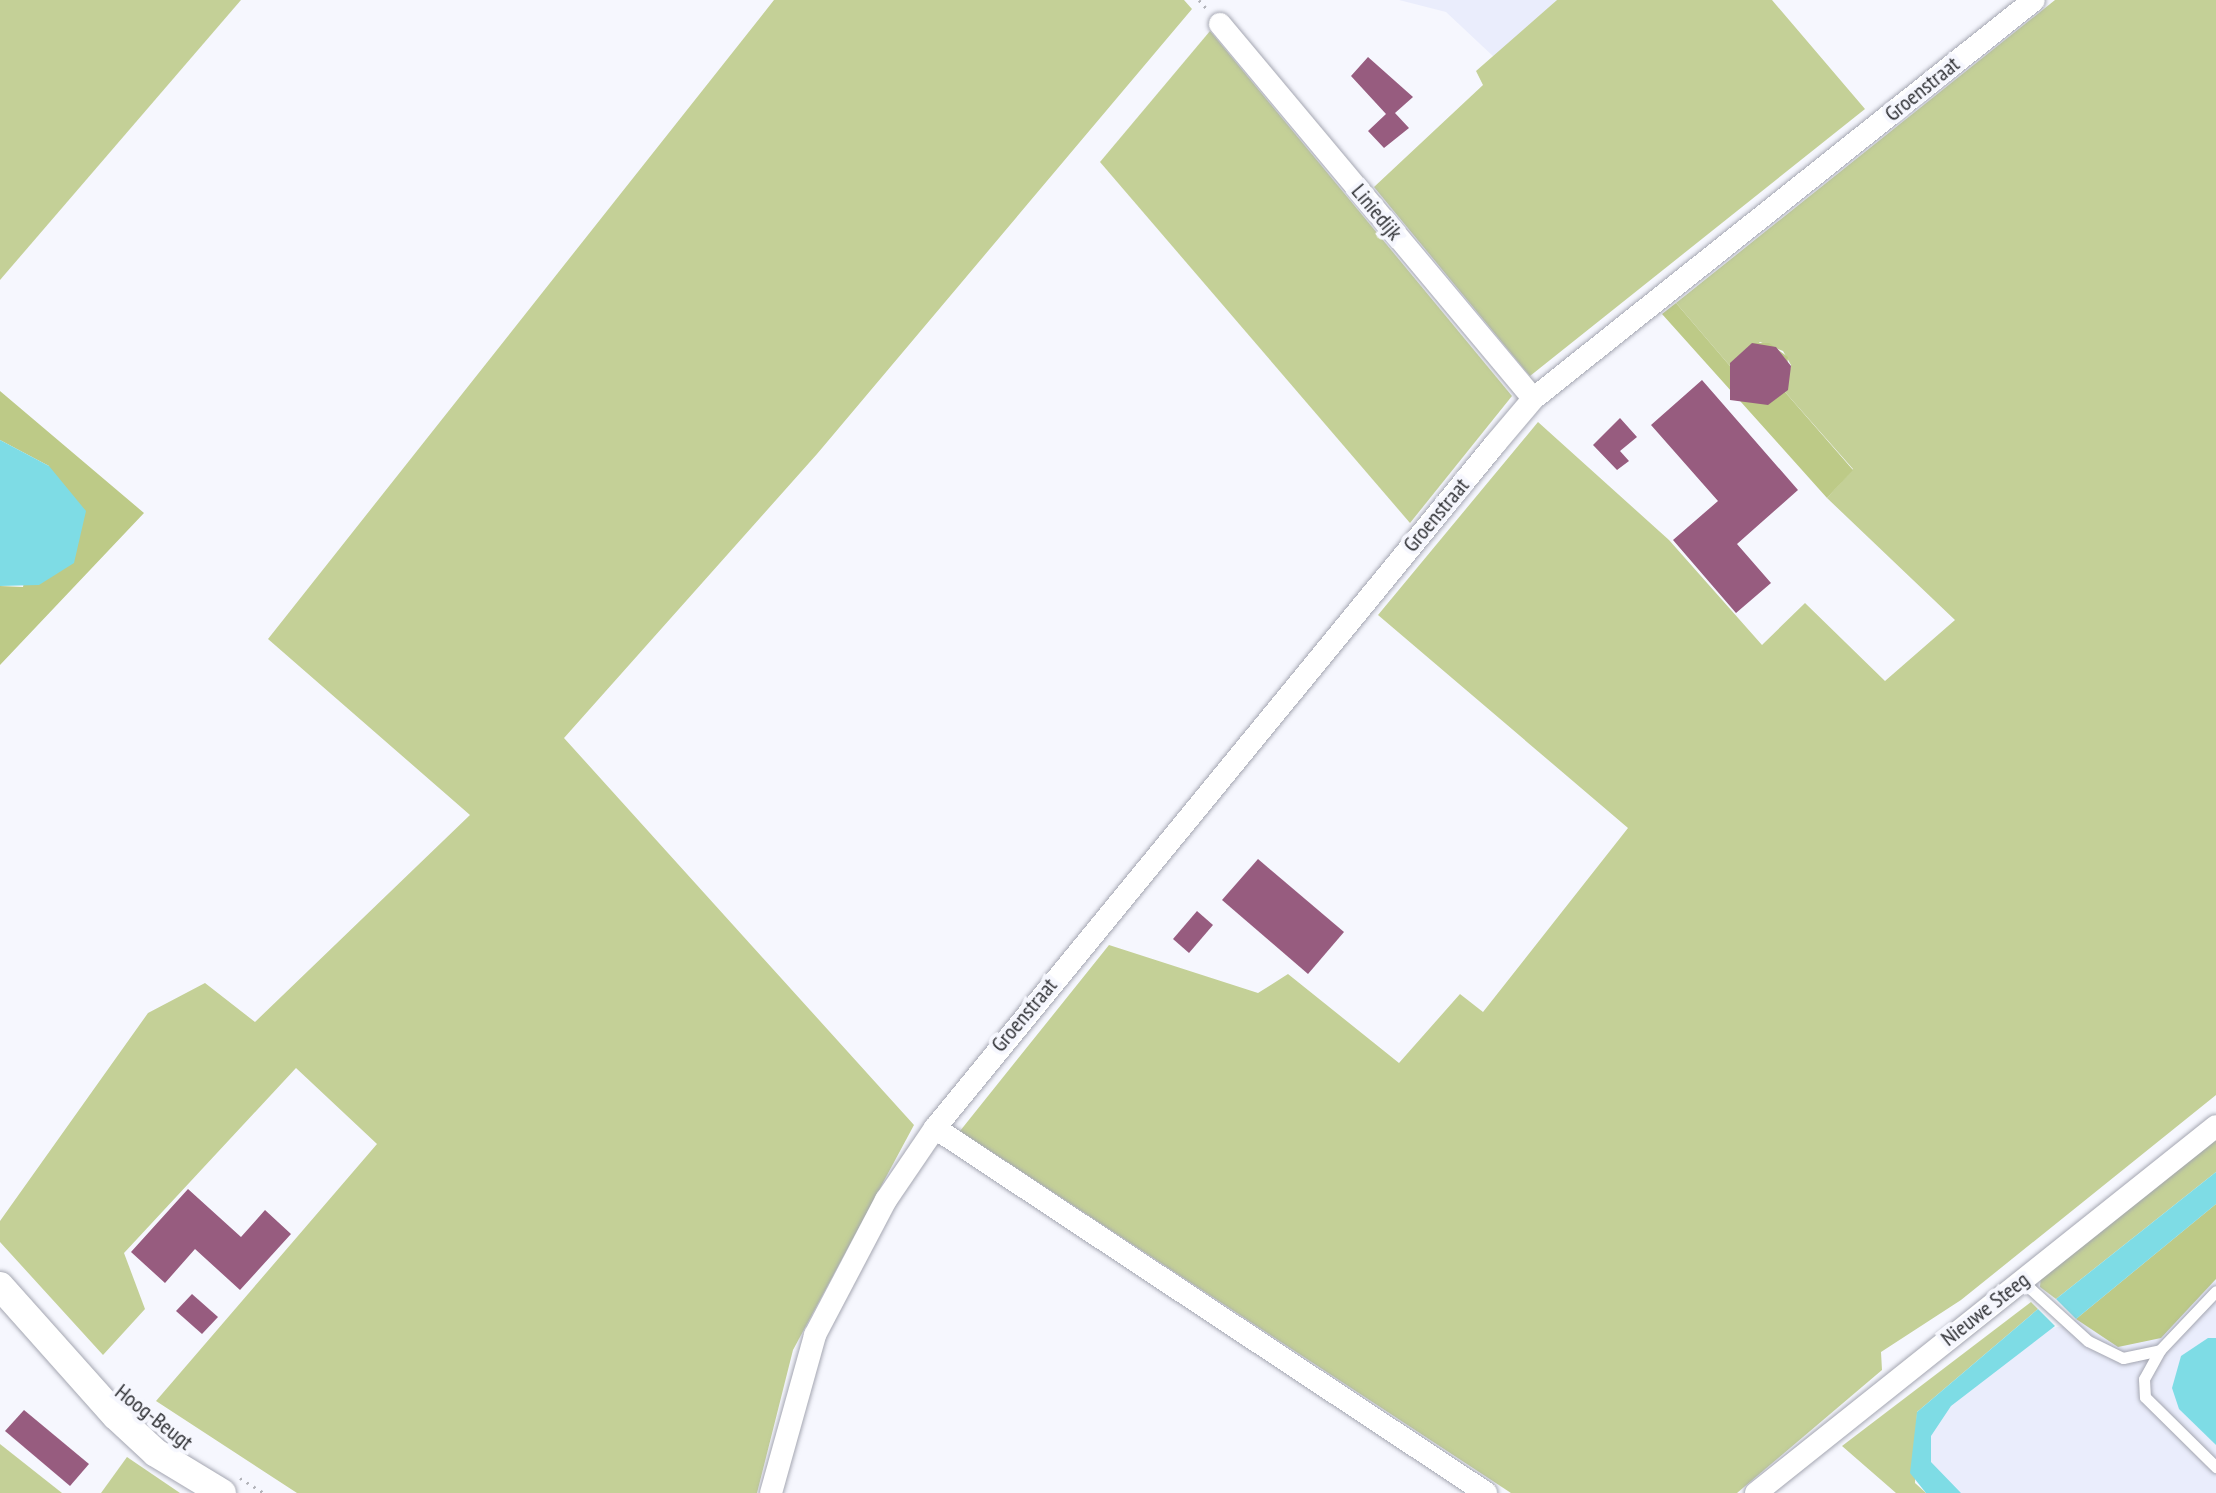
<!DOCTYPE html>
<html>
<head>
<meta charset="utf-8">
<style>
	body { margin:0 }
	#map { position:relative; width:2216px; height:1493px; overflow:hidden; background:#f6f7fe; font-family:"PT Sans Narrow",sans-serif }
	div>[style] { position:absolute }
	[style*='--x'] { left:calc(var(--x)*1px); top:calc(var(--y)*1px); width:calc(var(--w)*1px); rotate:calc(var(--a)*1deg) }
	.built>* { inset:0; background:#eaedfc }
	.green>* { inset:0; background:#c4d097 }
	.forest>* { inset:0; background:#bdca87 }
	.water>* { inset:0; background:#7edce5 }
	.building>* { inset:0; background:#975c7f }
	.path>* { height:3px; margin-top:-1.5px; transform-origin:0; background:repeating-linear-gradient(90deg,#b3b4ba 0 2px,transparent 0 8px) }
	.roads { filter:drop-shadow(0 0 2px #a4a6b1) drop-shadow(0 0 2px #a4a6b1) }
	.service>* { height:11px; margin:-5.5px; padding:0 5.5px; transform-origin:5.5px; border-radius:5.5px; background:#fff }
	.minor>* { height:22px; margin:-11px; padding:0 11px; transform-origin:11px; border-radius:11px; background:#fff }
	.tertiary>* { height:28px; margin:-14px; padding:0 14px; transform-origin:14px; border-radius:14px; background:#fff }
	span { translate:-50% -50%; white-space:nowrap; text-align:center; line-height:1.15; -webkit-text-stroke:8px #f6f7fe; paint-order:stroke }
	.street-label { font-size:22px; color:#303135 }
</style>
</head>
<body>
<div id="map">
	<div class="built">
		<div style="clip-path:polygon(1399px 0,1557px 0,1495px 58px,1446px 12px)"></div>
		<div style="clip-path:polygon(2216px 1188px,2216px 1493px,1945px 1493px,1921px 1473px,1925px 1417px,2034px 1331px,2069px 1325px)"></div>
	</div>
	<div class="green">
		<div style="clip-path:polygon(0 0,241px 0,0 280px)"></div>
		<div style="clip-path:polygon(774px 0,1184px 0,1192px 9px,817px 454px,564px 738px,914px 1125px,793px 1350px,757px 1493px,297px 1493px,156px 1401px,377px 1144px,296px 1068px,124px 1253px,145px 1309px,103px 1355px,0 1242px,0 1221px,148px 1013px,205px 983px,255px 1022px,470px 815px,268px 639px)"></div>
		<div style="clip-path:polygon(1557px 0,1772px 0,1865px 109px,1530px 376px,1374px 187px,1483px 85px,1476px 71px)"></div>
		<div style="clip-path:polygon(2055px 0,2216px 0,2216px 1095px,1961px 1300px,1881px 1352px,1882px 1370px,1737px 1493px,1511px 1493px,960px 1131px,1109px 945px,1258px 993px,1288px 974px,1399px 1063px,1460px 994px,1483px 1012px,1628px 828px,1378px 615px,1538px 422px,1669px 540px,1762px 645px,1805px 603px,1885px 681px,1955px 620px,1827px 498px,1853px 469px,1785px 392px,1791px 365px,1783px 351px,1760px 342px,1730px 366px,1676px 303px)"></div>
		<div style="clip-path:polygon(1210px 31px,1512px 396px,1410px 523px,1100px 162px)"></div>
		<div style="clip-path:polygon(2216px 1133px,2216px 1172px,2056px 1299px,2040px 1287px,2041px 1274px)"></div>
		<div style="clip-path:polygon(2031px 1302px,2038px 1309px,1917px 1412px,1915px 1483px,1926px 1493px,1896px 1493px,1842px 1446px)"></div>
		<div style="clip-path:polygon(0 1444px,62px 1493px,0 1493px)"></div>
		<div style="clip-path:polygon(127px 1457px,180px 1493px,101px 1493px)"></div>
	</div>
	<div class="forest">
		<div style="clip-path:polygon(1676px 303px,1730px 366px,1753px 343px,1769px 343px,1788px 357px,1785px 392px,1853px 470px,1827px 498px,1662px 314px)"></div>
		<div style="clip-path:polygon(0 391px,144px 513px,0 665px,0 586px,23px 587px,49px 466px,0 440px)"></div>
		<div style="clip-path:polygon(2216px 1204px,2216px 1279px,2161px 1338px,2118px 1347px,2076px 1319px)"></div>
	</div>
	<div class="water">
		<div style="clip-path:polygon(0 440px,49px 466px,86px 511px,74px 563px,39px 585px,0 586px)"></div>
		<div style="clip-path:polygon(2216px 1172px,2216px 1204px,2076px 1319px,2056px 1299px)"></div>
		<div style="clip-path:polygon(2038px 1309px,2055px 1326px,1951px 1406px,1931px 1436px,1931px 1462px,1961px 1493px,1926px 1493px,1910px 1473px,1917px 1412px)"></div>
		<div style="clip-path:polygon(2208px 1338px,2216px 1338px,2216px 1445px,2179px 1409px,2172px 1388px,2181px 1356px)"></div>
	</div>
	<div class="building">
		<div style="clip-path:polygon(1368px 57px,1413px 97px,1395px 113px,1409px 128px,1384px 148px,1368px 131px,1386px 114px,1351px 76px)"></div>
		<div style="clip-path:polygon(1752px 343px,1776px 347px,1791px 366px,1788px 390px,1768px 405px,1730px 400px,1730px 363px)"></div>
		<div style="clip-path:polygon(1702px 380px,1798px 490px,1737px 544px,1771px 583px,1736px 613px,1673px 540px,1718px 501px,1651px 425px)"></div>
		<div style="clip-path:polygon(1620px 418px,1637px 437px,1620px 451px,1629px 461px,1617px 470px,1593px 445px)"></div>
		<div style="clip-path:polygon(1258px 859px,1344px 932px,1308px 974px,1222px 900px)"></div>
		<div style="clip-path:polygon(1197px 911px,1213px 925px,1189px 953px,1173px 939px)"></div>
		<div style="clip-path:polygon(188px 1189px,241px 1237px,265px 1210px,291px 1234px,240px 1290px,195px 1249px,165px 1283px,131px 1252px)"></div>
		<div style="clip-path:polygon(192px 1294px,218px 1317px,202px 1334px,176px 1311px)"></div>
		<div style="clip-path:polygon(24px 1410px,89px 1464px,70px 1486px,5px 1431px)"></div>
	</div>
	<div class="path">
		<div style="--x:1199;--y:0;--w:12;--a:48"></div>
		<div style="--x:240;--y:1478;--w:28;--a:32"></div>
	</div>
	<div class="roads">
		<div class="service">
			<div style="--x:2022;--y:1281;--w:89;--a:42.3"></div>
			<div style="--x:2088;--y:1341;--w:39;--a:26"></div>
			<div style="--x:2123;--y:1358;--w:38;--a:-12"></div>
			<div style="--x:2160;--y:1350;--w:81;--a:-46.5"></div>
			<div style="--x:2160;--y:1350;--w:33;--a:119"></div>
			<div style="--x:2144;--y:1379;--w:18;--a:87"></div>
			<div style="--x:2145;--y:1397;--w:100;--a:44.6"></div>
		</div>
		<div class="minor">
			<div style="--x:1220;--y:24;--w:488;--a:50.1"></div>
			<div style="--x:935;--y:1128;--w:661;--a:33.52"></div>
			<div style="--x:771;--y:1493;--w:164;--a:-74.4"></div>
			<div style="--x:815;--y:1335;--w:153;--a:-62.3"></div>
			<div style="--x:886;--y:1200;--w:87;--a:-55.8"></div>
			<div style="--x:935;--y:1128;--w:884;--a:-50.69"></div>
			<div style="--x:1495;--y:444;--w:59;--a:-49.8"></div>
			<div style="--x:1533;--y:399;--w:640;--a:-38.53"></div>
			<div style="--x:1756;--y:1493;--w:588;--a:-38.58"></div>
		</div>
		<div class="tertiary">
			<div style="--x:0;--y:1286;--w:174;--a:48.3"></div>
			<div style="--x:116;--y:1416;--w:54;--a:42.8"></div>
			<div style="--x:156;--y:1453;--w:77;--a:31.2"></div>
		</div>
	</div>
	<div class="street-label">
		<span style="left:1922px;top:89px;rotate:-39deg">Groenstraat</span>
		<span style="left:1377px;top:212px;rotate:50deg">Liniedijk</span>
		<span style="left:1436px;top:515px;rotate:-50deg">Groenstraat</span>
		<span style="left:1024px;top:1015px;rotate:-50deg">Groenstraat</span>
		<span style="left:1985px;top:1309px;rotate:-38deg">Nieuwe Steeg</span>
		<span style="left:154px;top:1417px;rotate:38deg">Hoog-Beugt</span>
	</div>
</div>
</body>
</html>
